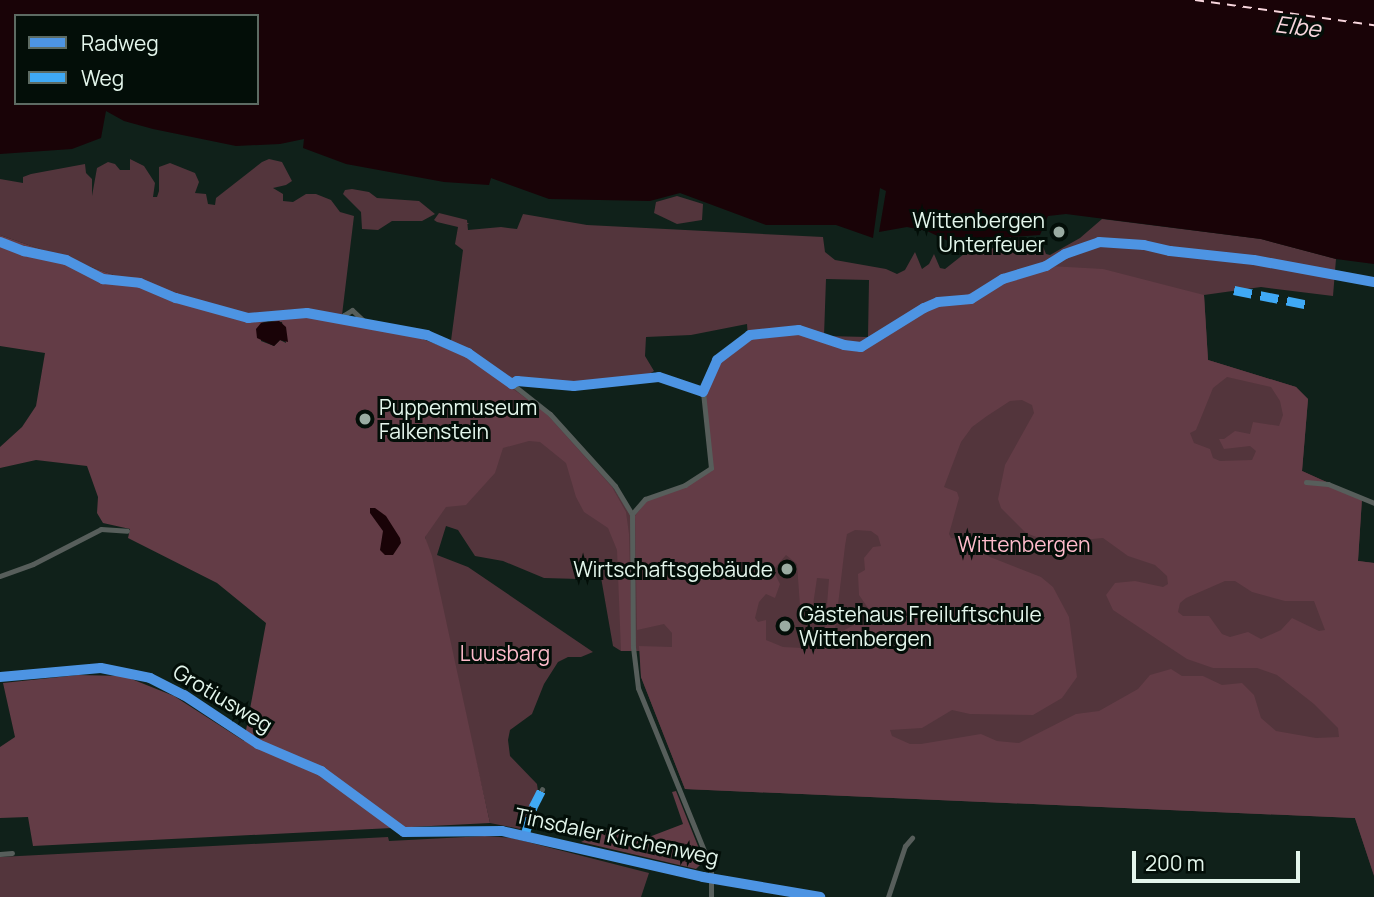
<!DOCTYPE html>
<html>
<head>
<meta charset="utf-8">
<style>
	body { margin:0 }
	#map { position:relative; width:1374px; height:897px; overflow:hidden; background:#10211a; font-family:Manrope,sans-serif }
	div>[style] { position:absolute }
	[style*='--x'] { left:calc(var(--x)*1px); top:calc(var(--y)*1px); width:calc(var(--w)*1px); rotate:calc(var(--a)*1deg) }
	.green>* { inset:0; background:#53353c }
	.forest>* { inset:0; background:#633c46 }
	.water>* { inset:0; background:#190307 }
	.ferry>* { height:2px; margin-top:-1px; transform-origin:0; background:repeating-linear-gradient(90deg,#f7d5dc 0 9px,transparent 0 16px) }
	.street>* { height:5px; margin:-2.5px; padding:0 2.5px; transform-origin:2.5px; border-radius:2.5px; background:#575e5b }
	.secondary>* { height:8px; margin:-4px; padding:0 4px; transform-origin:4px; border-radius:4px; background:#4d5752 }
	.quiet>* { height:9px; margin-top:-4.5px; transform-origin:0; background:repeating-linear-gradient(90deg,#3fa9f5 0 18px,transparent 0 27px) }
	.cycleway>* { height:10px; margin:-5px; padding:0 5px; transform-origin:5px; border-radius:5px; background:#4d94e3 }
	.dots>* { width:19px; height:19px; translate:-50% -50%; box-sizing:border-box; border:4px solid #030e08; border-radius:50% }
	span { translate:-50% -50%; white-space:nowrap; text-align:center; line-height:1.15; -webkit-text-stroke:6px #030e08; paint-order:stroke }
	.poi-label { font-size:21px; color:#e4f6ec }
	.right { translate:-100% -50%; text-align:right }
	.left { translate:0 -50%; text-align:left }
	.park-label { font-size:21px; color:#febbcb }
	.street-label { font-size:21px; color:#e4f6ec }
	.water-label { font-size:23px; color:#f7d5dc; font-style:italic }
	.legend { position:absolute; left:14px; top:14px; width:245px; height:91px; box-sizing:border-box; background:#030e08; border:2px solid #5d6b63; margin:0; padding:9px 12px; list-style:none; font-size:21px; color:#e4f6ec }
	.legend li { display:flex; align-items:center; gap:14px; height:35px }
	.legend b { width:35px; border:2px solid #5d6b63 }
	.scale { position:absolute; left:1132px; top:851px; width:168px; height:32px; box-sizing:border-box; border:4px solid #e4f6ec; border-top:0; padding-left:9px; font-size:21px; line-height:24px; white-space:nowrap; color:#e4f6ec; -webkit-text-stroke:5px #030e08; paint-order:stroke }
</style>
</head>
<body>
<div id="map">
	<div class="green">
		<div style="clip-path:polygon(130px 159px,144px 166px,155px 183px,153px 197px,157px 197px,159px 191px,159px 167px,170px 163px,195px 173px,199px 182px,195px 193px,206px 194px,208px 204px,215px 205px,216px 198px,262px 162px,269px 159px,282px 162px,292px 181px,286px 185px,273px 188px,283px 194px,283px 201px,293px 202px,306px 194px,316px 194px,331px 200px,340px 212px,354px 216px,342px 315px,299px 309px,247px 314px,185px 296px,138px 278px,119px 277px,0 235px,0 179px,23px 183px,23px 177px,31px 174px,85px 164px,86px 173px,92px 179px,92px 196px,97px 168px,108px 162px,115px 164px,120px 170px,130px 170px)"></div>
		<div style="clip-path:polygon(352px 189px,369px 192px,377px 198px,419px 201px,435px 214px,422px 221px,392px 221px,378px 230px,362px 229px,361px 212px,343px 194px,345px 190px)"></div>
		<div style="clip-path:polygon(677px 196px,703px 204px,702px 220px,677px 224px,654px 213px,656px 202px)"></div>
		<div style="clip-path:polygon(evenodd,439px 213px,467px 220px,468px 230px,501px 227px,517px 229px,523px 214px,587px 225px,823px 237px,825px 252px,835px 260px,886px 269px,897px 274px,905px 270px,915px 252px,922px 269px,929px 264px,934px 254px,940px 268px,945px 269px,964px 254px,983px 254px,1001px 243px,1010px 241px,1040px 239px,1046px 254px,1050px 255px,1080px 238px,1102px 219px,1261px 239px,1336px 259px,1333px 296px,1261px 287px,1204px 295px,1208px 360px,1296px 387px,1308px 399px,1302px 471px,1362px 498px,1358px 561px,1374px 563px,1374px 876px,1355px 818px,685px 789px,641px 677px,640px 651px,621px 651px,613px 646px,599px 566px,585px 565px,579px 579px,544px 578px,503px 561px,475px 556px,458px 530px,446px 526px,437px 555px,468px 567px,593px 652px,581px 657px,568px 657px,558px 662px,544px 684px,532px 714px,510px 730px,508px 740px,510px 756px,537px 784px,538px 791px,520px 829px,490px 823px,425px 537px,463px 250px,455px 244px,458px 227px,437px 222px,434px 220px,439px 213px,826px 279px,869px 280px,868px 337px,824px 336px,826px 279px,439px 213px,747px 324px,748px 338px,728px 350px,714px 367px,712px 467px,685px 487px,645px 500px,631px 515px,613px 487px,546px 411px,509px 383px,572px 384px,649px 374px,654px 371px,645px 356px,646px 337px,691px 335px,747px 324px)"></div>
		<div style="clip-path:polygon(485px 836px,512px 838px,649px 873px,641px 897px,0 897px,0 857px,388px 837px,389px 841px)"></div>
	</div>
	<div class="forest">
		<div style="clip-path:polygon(evenodd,0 235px,119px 277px,138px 277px,185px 296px,247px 314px,299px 309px,342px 315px,410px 334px,464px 355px,543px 410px,612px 487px,626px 512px,629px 534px,632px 651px,621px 651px,617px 550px,608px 528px,584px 512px,576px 497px,566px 463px,540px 442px,529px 441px,503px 448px,495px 473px,466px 505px,446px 507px,425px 537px,432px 556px,490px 823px,33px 846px,28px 817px,0 818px,0 747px,15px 737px,3px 683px,78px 675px,124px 676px,174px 696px,244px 741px,266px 623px,217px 583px,128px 538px,130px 529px,103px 523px,97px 513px,98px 497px,87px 466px,36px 460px,0 468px,0 447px,22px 427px,36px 406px,45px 353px,0 346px,0 235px,268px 321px,282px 322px,286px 343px,280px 340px,274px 346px,261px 341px,261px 323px,268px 321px)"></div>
		<div style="clip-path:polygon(evenodd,1049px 266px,1103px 269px,1204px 295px,1208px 360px,1296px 387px,1308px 399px,1302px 471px,1362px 498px,1358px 561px,1374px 563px,1374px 875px,1355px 818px,685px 789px,641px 677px,639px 646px,672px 647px,672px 633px,664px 624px,637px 630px,635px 516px,647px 500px,686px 487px,713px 467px,705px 392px,715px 368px,729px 351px,751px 337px,792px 332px,860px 343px,916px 307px,968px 294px,1024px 271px,1049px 266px,1227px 377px,1271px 387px,1280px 401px,1283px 415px,1279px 426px,1253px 422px,1250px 434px,1235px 431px,1224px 439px,1219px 439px,1224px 449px,1250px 446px,1256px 451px,1252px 460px,1220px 461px,1213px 458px,1210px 449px,1194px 443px,1190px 433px,1196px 430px,1213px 388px,1227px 377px,1049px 266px,1022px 400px,1032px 405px,1034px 413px,1005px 465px,998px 499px,1001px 508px,1026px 533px,1039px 538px,1060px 542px,1103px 538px,1128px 556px,1155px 565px,1167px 576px,1168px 584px,1163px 587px,1135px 581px,1115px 583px,1106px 595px,1113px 610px,1187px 659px,1213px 668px,1257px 668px,1277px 675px,1314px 704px,1338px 728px,1339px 737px,1316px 738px,1276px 731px,1261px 718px,1254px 695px,1242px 683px,1222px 685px,1203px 676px,1182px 676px,1171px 669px,1150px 675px,1138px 689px,1099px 711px,1076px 714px,1019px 743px,997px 741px,981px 734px,921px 744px,910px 744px,892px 736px,890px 730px,922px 728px,952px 710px,970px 714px,1033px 715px,1062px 698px,1077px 677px,1069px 617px,1053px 587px,1041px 577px,990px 557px,963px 539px,951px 538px,949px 534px,959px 498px,957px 492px,944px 487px,961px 442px,972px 427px,987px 416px,1010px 401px,1022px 400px,1049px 266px,855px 530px,871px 531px,878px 536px,881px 546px,873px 547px,864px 558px,865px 570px,858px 574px,859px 595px,868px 608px,867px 612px,856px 612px,854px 625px,839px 633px,835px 630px,845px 546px,847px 534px,855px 530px,1049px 266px,786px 555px,797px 564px,800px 606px,813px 605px,817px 578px,829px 579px,825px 631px,807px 632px,803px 648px,783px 647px,766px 640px,766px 620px,758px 622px,755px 618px,759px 602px,766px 594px,775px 598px,780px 584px,773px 570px,786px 555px,1049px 266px,1225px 581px,1235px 581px,1252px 592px,1285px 601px,1314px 601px,1325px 630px,1319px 631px,1292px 618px,1281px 630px,1261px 639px,1248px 632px,1230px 637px,1222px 634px,1209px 616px,1183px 616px,1178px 612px,1180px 603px,1186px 598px,1225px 581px)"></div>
		<div style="clip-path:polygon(676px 791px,704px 861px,696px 869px,581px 842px,609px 828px,649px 837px,683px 824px,672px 792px)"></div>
	</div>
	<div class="water">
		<div style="clip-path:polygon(evenodd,0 0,1374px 0,1374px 264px,1336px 259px,1261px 239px,1066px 214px,1048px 216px,1040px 235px,998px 238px,985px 248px,965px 249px,927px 231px,907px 227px,879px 232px,886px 191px,880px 188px,873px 238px,836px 225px,766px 225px,680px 193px,650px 201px,549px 199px,491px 178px,489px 185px,444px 182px,346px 164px,303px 148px,304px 139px,280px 144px,236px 146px,153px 129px,124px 121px,106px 111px,101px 138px,72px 149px,0 154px,0 0,16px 16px,257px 16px,257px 103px,16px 103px,16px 16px)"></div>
		<div style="clip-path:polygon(279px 321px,286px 327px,288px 342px,280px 340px,274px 346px,257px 338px,256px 329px,261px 323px)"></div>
		<div style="clip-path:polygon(370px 508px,375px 508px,386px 516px,400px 538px,401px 543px,393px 555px,385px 555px,380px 550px,383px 531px,370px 513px)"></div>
	</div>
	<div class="ferry">
		<div style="--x:1195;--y:0;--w:181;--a:8"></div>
	</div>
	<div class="street">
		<div style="--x:366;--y:323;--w:19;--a:-137"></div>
		<div style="--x:352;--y:310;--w:9;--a:148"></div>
		<div style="--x:344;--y:315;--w:4;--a:104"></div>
		<div style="--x:343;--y:319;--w:32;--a:13"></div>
		<div style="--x:374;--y:326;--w:54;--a:9.6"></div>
		<div style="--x:427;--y:335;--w:45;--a:23.7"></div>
		<div style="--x:468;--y:353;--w:41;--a:34.1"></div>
		<div style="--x:502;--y:376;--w:61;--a:38.4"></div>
		<div style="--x:550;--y:414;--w:97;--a:47.9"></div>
		<div style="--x:615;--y:486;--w:33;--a:59"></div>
		<div style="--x:574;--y:386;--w:85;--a:-6"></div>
		<div style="--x:659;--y:377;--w:46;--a:18.8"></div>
		<div style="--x:703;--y:392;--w:76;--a:84"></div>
		<div style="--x:711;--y:468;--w:31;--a:147"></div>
		<div style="--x:685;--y:485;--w:42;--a:160.7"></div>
		<div style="--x:645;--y:499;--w:20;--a:131"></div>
		<div style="--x:632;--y:514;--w:133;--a:89.6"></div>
		<div style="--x:633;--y:647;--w:41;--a:83"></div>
		<div style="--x:638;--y:688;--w:194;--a:67.9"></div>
		<div style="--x:711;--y:868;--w:29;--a:90"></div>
		<div style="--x:703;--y:392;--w:35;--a:-66"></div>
		<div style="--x:717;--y:360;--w:41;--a:-37.1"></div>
		<div style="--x:750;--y:335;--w:42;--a:-8.1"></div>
		<div style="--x:792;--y:329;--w:33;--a:14"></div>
		<div style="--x:1306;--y:482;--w:22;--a:5"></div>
		<div style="--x:1328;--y:484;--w:50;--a:22.4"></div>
		<div style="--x:0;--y:576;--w:35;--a:-20"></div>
		<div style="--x:33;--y:564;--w:76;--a:-27.2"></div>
		<div style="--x:101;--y:529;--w:26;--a:4"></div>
		<div style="--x:525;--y:835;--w:29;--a:-74"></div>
		<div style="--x:533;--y:807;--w:20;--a:-63"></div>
		<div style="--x:0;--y:854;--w:12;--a:-5"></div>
		<div style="--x:888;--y:897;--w:54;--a:-71.6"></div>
		<div style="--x:905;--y:846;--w:11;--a:-49"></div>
	</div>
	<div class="secondary">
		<div style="--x:0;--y:677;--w:101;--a:-5.1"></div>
		<div style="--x:101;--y:668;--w:50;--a:11.5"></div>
		<div style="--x:150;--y:678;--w:38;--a:27"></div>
		<div style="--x:184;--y:695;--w:89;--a:33.5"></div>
		<div style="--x:258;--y:744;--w:69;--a:23.2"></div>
		<div style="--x:321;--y:771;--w:103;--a:36.3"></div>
		<div style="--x:404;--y:832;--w:98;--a:-0.6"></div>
		<div style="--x:502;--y:831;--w:206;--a:12.9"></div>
		<div style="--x:703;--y:877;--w:119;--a:9.7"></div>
	</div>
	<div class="quiet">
		<div style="--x:1234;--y:290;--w:76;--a:11.3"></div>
		<div style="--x:525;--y:835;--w:29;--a:-74"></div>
		<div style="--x:533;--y:807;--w:20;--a:-63"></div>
	</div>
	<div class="cycleway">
		<div style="--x:0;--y:242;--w:26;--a:21"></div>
		<div style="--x:24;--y:251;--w:43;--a:12.1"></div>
		<div style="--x:66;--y:260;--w:42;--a:27.2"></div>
		<div style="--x:103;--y:279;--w:37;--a:6"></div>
		<div style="--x:140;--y:283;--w:39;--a:23"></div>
		<div style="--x:176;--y:298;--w:75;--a:15.5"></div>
		<div style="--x:248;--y:318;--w:59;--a:-4.8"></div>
		<div style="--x:307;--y:313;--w:122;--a:10.4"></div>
		<div style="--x:427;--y:335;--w:45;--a:23.7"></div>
		<div style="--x:468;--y:353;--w:54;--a:35.2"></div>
		<div style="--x:512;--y:384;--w:6;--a:-31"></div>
		<div style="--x:517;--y:381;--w:57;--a:5"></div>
		<div style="--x:574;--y:386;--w:85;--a:-6"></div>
		<div style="--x:659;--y:377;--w:46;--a:18.8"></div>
		<div style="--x:703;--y:392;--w:35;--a:-66"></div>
		<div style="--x:717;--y:360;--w:41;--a:-37.1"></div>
		<div style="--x:750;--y:335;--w:49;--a:-5.8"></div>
		<div style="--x:799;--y:330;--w:47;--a:18.4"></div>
		<div style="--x:844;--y:345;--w:17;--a:7"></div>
		<div style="--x:861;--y:347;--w:74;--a:-31.8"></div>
		<div style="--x:924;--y:308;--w:15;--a:-23"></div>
		<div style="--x:938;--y:302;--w:33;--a:-5"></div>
		<div style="--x:971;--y:299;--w:38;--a:-32"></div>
		<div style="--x:1003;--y:279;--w:45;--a:-16.8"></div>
		<div style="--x:1046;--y:266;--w:22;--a:-32"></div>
		<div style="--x:1065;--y:254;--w:36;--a:-19"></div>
		<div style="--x:1099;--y:242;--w:45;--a:3.8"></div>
		<div style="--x:1144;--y:245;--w:27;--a:13"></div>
		<div style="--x:1170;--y:251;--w:84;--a:6.1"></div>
		<div style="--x:1254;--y:260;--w:122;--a:10.4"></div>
		<div style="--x:0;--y:677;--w:101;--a:-5.1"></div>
		<div style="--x:101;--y:668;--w:50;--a:11.5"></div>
		<div style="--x:150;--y:678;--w:38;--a:27"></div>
		<div style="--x:184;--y:695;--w:89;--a:33.5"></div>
		<div style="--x:258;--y:744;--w:69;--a:23.2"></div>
		<div style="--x:321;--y:771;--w:103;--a:36.3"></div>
		<div style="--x:404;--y:832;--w:98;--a:-0.6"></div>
		<div style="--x:502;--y:831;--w:206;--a:12.9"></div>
		<div style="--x:703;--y:877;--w:119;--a:9.7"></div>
	</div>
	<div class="dots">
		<div style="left:1059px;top:232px;background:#9aaba2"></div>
		<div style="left:365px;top:419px;background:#9aaba2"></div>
		<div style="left:787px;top:569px;background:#9aaba2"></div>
		<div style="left:785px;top:626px;background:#9aaba2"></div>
	</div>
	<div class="poi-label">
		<span class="right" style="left:1045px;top:232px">Wittenbergen<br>Unterfeuer</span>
		<span class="left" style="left:379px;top:419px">Puppenmuseum<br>Falkenstein</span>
		<span class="right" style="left:773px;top:569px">Wirtschaftsgebäude</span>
		<span class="left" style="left:799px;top:626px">Gästehaus Freiluftschule<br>Wittenbergen</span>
	</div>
	<div class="park-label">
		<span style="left:1024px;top:544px">Wittenbergen</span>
		<span style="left:505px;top:653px">Luusbarg</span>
	</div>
	<div class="street-label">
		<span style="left:223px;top:698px;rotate:31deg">Grotiusweg</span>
		<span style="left:617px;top:836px;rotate:12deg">Tinsdaler Kirchenweg</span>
	</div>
	<div class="water-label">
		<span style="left:1298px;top:26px;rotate:7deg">Elbe</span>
	</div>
	<ul class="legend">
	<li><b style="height:9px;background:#4d94e3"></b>Radweg</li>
	<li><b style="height:9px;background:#3fa9f5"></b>Weg</li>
	</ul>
	<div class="scale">200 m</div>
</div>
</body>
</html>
